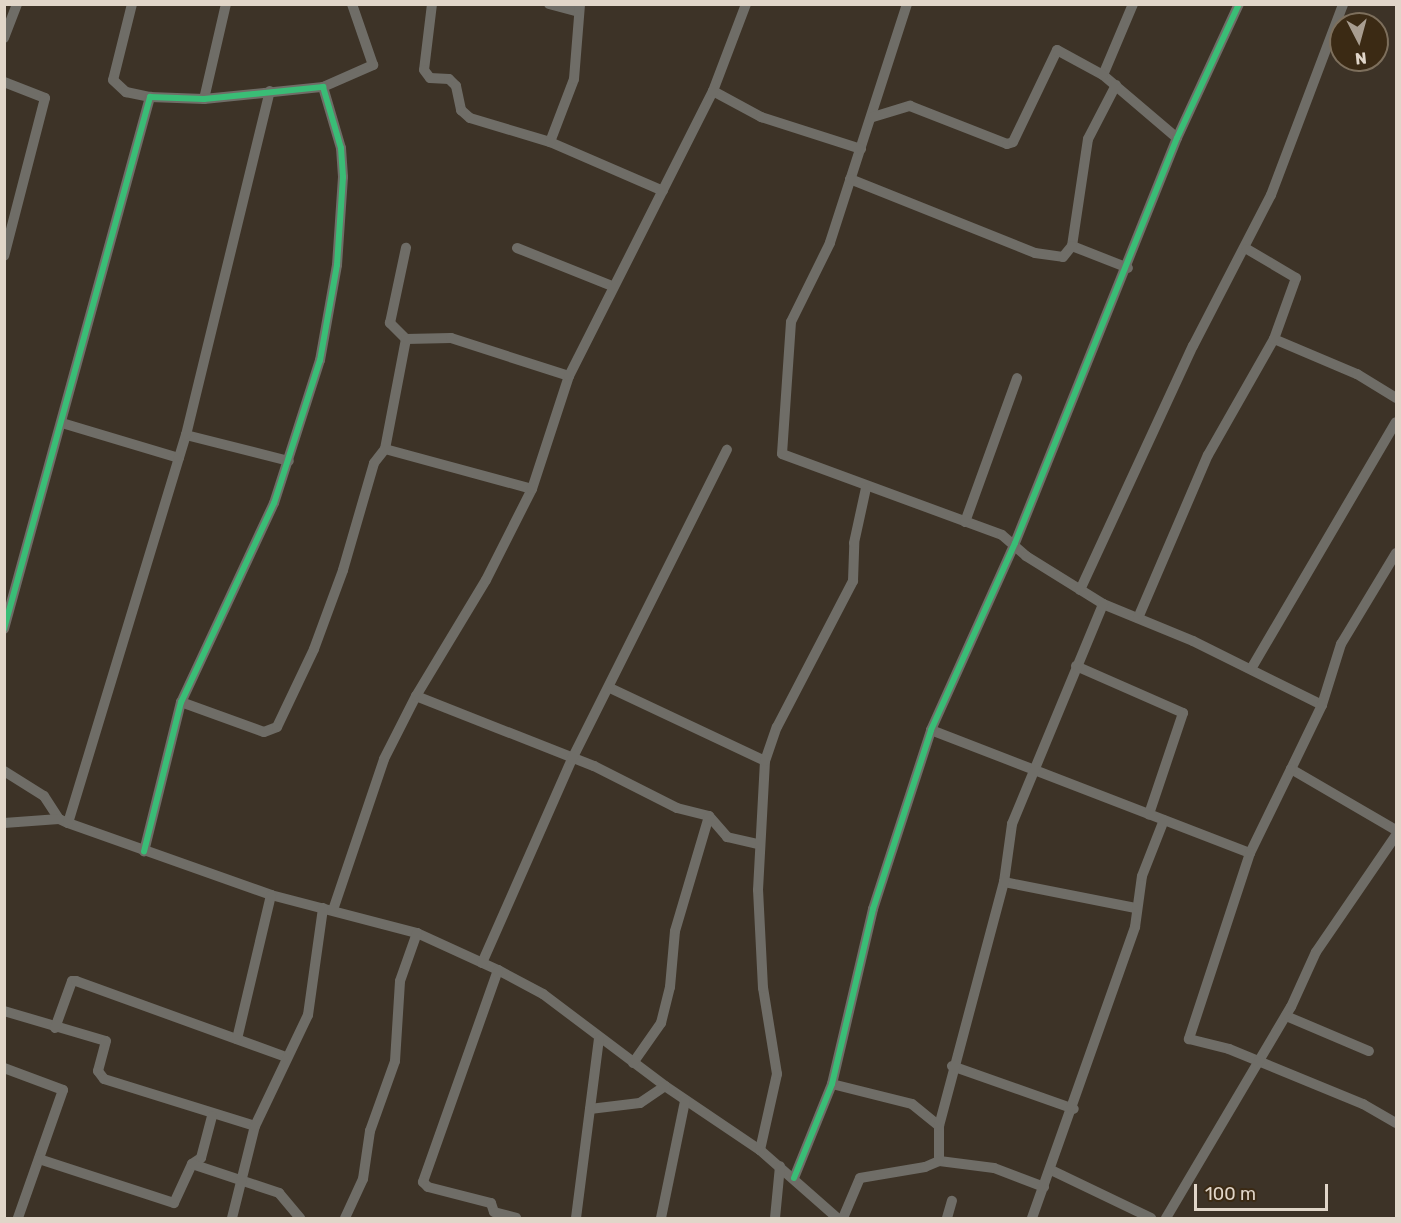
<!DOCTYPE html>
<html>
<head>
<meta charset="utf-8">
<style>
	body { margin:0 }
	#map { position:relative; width:1401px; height:1223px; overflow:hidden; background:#3d3327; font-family:Rubik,sans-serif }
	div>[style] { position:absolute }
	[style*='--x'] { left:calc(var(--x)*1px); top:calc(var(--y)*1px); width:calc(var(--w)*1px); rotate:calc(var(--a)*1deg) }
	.minor>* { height:10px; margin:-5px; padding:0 5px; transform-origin:5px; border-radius:5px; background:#6f6d67 }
	.cycleway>* { height:6px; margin:-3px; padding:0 3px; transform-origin:3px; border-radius:3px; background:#3abd76 }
	span { translate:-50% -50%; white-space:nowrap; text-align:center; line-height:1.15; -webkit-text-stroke:5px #3b2a14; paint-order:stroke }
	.frame { position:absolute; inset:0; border:6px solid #e1d6c9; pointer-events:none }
	.north { position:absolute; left:1329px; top:12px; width:60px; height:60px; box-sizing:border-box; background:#3b2a14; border:2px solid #7d6f5c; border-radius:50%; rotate:174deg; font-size:16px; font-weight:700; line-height:24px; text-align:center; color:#e1d6c9 }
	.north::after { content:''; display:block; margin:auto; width:21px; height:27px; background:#a89d90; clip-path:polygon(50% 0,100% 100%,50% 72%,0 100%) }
	.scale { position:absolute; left:1194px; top:1184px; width:134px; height:27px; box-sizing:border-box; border:3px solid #e1d6c9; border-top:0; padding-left:8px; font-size:18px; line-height:21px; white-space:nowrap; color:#e1d6c9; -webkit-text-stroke:4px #3b2a14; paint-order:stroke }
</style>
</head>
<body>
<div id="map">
	<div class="minor">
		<div style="--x:132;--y:4;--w:78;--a:104"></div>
		<div style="--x:113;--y:80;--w:18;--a:43"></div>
		<div style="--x:126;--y:92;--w:25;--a:12"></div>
		<div style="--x:432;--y:4;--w:66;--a:96.9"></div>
		<div style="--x:424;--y:70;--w:10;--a:53"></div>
		<div style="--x:430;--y:78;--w:19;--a:3"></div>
		<div style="--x:449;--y:79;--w:10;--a:45"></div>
		<div style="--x:456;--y:86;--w:25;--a:78"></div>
		<div style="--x:461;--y:110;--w:12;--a:42"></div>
		<div style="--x:470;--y:118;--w:84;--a:16.7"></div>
		<div style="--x:550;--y:142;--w:123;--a:23.4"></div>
		<div style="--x:549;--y:4;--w:30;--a:15"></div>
		<div style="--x:907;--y:4;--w:251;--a:107.9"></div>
		<div style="--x:830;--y:243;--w:88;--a:116.3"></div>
		<div style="--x:791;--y:322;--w:132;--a:93.9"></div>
		<div style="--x:782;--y:454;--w:234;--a:20.2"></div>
		<div style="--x:1002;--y:535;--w:32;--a:41"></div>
		<div style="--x:1026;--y:556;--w:91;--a:31.9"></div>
		<div style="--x:1103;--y:604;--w:97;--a:22.3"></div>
		<div style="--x:1193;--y:641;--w:144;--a:26.4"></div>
		<div style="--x:1133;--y:4;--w:77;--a:112.9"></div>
		<div style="--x:1103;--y:75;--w:97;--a:40.4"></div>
		<div style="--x:4;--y:38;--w:36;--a:-69"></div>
		<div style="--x:4;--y:82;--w:44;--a:21.3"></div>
		<div style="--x:45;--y:98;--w:163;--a:104.5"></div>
		<div style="--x:1116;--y:85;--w:61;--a:117.4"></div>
		<div style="--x:1088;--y:139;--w:108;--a:98.5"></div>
		<div style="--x:1072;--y:246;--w:60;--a:21.4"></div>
		<div style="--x:323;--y:87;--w:55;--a:-23.7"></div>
		<div style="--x:373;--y:65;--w:65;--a:-109"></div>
		<div style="--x:713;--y:91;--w:55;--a:28.4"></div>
		<div style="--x:761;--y:117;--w:105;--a:17.7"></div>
		<div style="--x:204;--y:99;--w:98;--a:-77"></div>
		<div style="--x:873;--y:117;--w:39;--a:-17"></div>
		<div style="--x:910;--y:106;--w:104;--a:21.4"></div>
		<div style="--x:1007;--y:144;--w:6;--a:-18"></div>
		<div style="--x:1013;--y:142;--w:102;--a:-64.4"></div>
		<div style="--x:1057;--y:50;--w:52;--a:28.5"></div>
		<div style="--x:550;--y:142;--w:67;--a:-69.1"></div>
		<div style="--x:574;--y:79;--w:75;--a:-85.4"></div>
		<div style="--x:850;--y:179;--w:199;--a:21.8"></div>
		<div style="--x:1035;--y:253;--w:28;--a:8"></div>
		<div style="--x:1063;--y:257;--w:14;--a:-51"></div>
		<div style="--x:517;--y:248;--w:102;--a:21.8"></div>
		<div style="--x:406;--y:339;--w:23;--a:-135"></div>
		<div style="--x:390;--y:323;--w:77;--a:-78"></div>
		<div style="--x:1274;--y:339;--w:90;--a:22.9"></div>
		<div style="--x:1357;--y:374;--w:46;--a:31.6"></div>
		<div style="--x:62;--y:423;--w:122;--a:16.7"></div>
		<div style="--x:186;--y:435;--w:106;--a:14.2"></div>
		<div style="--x:385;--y:449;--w:152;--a:15.2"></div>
		<div style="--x:965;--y:522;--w:153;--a:-70.1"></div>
		<div style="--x:1396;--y:553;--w:106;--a:121.1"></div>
		<div style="--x:1341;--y:644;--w:64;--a:107.3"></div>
		<div style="--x:1322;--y:705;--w:71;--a:115.8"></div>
		<div style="--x:1291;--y:769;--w:121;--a:30.2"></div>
		<div style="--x:1080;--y:590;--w:269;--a:-65.2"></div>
		<div style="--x:1193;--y:346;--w:170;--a:-62.7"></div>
		<div style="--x:1271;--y:195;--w:204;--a:-69.3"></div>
		<div style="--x:1138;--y:618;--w:177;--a:-66.8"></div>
		<div style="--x:1208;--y:455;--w:133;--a:-60.4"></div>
		<div style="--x:1274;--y:339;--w:65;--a:-70.2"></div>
		<div style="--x:1296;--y:278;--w:57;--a:-149.4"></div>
		<div style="--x:4;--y:629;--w:552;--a:-74.65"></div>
		<div style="--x:150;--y:97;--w:54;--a:2.1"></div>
		<div style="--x:204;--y:99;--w:120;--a:-5.8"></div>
		<div style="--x:323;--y:87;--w:64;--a:73.6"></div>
		<div style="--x:341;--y:148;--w:29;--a:86"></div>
		<div style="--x:343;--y:177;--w:88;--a:93.9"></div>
		<div style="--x:337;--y:265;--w:97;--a:100.1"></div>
		<div style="--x:320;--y:360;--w:150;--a:107.8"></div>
		<div style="--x:274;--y:503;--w:220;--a:115"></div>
		<div style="--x:181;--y:702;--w:154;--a:103.9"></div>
		<div style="--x:1076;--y:666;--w:117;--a:23.7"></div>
		<div style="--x:1183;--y:713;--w:107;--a:108.6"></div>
		<div style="--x:1251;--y:669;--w:286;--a:-59.6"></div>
		<div style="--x:610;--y:688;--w:171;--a:25.2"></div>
		<div style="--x:416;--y:696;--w:191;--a:21.5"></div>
		<div style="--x:594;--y:766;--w:93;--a:26.8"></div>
		<div style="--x:677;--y:808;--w:33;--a:14"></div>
		<div style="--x:709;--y:816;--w:28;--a:49"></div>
		<div style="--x:727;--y:837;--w:32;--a:13"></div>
		<div style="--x:181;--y:702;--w:88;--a:19.9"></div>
		<div style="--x:264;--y:732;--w:14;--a:-21"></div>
		<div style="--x:277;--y:727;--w:86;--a:-64.6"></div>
		<div style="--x:314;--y:649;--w:84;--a:-69.8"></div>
		<div style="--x:343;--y:570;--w:111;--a:-73.8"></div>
		<div style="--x:374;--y:463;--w:18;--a:-52"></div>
		<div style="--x:385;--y:449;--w:112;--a:-79.2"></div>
		<div style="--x:406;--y:339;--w:45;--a:-1.3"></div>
		<div style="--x:451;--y:338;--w:124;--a:17.9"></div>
		<div style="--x:931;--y:730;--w:342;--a:21.1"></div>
		<div style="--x:1291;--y:769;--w:93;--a:116"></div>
		<div style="--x:1250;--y:853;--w:196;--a:108.2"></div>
		<div style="--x:1189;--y:1039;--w:41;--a:14"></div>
		<div style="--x:1229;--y:1049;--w:145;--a:22.3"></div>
		<div style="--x:1363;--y:1104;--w:38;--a:30"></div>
		<div style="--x:4;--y:771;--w:47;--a:32"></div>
		<div style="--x:44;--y:796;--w:27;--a:57"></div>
		<div style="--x:59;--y:819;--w:10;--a:24"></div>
		<div style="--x:68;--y:823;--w:215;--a:19.5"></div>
		<div style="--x:271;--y:895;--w:151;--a:14.6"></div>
		<div style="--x:417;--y:933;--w:89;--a:24.6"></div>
		<div style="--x:498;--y:970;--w:51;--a:28.1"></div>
		<div style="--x:543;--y:994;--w:153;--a:37"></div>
		<div style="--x:665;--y:1086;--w:115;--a:34"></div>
		<div style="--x:760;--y:1150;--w:103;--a:41.4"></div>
		<div style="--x:4;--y:823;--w:55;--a:-4.2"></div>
		<div style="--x:68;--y:823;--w:406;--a:-73.1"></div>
		<div style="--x:186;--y:435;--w:354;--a:-76.3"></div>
		<div style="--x:1004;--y:882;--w:134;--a:11.2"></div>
		<div style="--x:333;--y:910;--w:159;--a:-71.3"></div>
		<div style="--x:384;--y:759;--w:71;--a:-63.1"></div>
		<div style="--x:416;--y:696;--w:135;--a:-58.9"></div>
		<div style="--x:486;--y:580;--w:102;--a:-63.2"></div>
		<div style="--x:532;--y:489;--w:119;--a:-71.9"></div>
		<div style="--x:569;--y:376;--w:319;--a:-63.2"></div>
		<div style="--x:713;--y:91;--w:93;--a:-69.2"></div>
		<div style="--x:482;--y:963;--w:223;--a:-66.2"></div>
		<div style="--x:572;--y:759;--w:346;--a:-63.4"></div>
		<div style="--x:498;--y:970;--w:225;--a:109.5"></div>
		<div style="--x:423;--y:1182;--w:7;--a:45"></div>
		<div style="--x:428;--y:1187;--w:65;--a:14.3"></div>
		<div style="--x:491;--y:1203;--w:9;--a:72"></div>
		<div style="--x:494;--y:1212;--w:23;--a:15"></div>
		<div style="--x:4;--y:1011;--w:106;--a:16.4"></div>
		<div style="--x:106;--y:1041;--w:31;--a:105"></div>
		<div style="--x:98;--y:1071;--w:10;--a:53"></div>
		<div style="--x:104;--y:1079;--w:158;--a:17.3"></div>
		<div style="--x:1286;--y:1016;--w:90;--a:22.9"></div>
		<div style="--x:55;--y:1028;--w:50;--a:-70.1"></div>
		<div style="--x:72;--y:981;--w:4;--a:0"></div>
		<div style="--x:76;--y:981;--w:223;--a:19.9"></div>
		<div style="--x:237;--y:1039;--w:148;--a:-76.7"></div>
		<div style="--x:633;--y:1063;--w:49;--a:-55"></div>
		<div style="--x:661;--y:1023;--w:37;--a:-76"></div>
		<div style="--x:670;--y:987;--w:56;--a:-84.9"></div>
		<div style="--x:675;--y:931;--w:120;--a:-73.5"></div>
		<div style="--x:952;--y:1066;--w:129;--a:19.4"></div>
		<div style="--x:4;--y:1068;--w:63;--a:20.4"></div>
		<div style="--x:63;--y:1090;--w:136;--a:109.4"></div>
		<div style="--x:832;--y:1084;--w:82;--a:14"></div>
		<div style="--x:912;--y:1104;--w:35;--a:39"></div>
		<div style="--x:590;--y:1109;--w:50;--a:-6.8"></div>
		<div style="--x:640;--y:1103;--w:30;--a:-34"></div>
		<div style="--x:760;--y:1150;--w:78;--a:-77.4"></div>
		<div style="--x:777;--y:1074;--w:87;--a:-99.2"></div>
		<div style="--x:763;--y:988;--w:98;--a:-92.9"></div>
		<div style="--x:758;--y:890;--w:129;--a:-86.9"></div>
		<div style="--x:765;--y:761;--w:36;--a:-71"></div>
		<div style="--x:777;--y:727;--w:165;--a:-62.5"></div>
		<div style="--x:853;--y:581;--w:38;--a:-88"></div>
		<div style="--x:854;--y:543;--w:56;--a:-77.7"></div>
		<div style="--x:39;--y:1159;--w:142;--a:18.1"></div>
		<div style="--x:174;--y:1203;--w:43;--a:-65.2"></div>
		<div style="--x:192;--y:1164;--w:11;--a:-34"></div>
		<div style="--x:201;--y:1158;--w:43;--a:-75.3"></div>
		<div style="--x:192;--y:1164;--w:92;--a:18.4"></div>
		<div style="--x:279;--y:1193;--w:33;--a:50"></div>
		<div style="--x:1051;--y:1170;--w:111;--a:25.6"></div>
		<div style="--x:794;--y:1178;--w:101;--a:-68"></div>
		<div style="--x:832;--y:1084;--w:180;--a:-76.8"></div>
		<div style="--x:873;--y:909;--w:188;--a:-72"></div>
		<div style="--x:931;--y:730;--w:205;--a:-65.8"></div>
		<div style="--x:1015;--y:543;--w:436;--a:-68.2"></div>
		<div style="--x:1177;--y:138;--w:148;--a:-65.2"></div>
		<div style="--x:1044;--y:1187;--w:53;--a:-159.2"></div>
		<div style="--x:994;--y:1168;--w:55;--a:-172.7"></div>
		<div style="--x:939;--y:1161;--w:35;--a:-90"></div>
		<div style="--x:939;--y:1126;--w:253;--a:-75.1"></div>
		<div style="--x:1004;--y:882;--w:59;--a:-82.1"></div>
		<div style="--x:1012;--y:824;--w:238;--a:-67.5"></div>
		<div style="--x:232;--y:1218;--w:95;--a:-76"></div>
		<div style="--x:255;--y:1126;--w:123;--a:-64.5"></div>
		<div style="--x:308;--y:1015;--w:108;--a:-82"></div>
		<div style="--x:345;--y:1218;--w:43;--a:-65.2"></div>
		<div style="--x:363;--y:1179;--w:49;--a:-81.7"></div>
		<div style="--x:370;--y:1131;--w:74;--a:-70.3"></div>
		<div style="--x:395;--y:1061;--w:80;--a:-86.4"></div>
		<div style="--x:400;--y:981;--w:51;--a:-70.5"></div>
		<div style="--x:576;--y:1218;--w:180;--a:-82.7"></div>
		<div style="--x:661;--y:1218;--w:119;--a:-78.4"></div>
		<div style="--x:775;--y:1218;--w:52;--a:-84.5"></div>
		<div style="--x:843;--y:1218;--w:43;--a:-67"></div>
		<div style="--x:860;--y:1178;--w:66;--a:-9.6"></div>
		<div style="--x:925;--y:1167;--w:15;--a:-23"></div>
		<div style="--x:947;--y:1218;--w:18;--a:-74"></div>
		<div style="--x:1032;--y:1218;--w:309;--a:-70.5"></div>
		<div style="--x:1135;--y:927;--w:51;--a:-82.2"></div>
		<div style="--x:1142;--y:876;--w:60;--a:-68.6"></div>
		<div style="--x:1166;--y:1218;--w:245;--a:-59.4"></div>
		<div style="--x:1291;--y:1007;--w:60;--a:-65.6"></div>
		<div style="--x:1316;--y:952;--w:142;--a:-55.6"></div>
	</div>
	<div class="cycleway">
		<div style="--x:4;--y:629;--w:552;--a:-74.65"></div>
		<div style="--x:150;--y:97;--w:54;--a:2.1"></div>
		<div style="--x:204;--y:99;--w:120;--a:-5.8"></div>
		<div style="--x:323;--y:87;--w:64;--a:73.6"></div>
		<div style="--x:341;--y:148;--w:29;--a:86"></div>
		<div style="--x:343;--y:177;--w:88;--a:93.9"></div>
		<div style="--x:337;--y:265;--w:97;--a:100.1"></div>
		<div style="--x:320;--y:360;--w:150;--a:107.8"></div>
		<div style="--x:274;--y:503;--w:220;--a:115"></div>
		<div style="--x:181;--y:702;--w:154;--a:103.9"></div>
		<div style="--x:794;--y:1178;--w:101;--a:-68"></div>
		<div style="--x:832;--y:1084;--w:180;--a:-76.8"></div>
		<div style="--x:873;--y:909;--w:188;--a:-72"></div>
		<div style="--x:931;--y:730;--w:205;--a:-65.8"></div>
		<div style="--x:1015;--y:543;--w:436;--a:-68.2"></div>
		<div style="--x:1177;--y:138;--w:148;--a:-65.2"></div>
	</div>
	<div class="frame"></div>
	<div class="north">N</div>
	<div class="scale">100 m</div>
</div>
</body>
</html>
